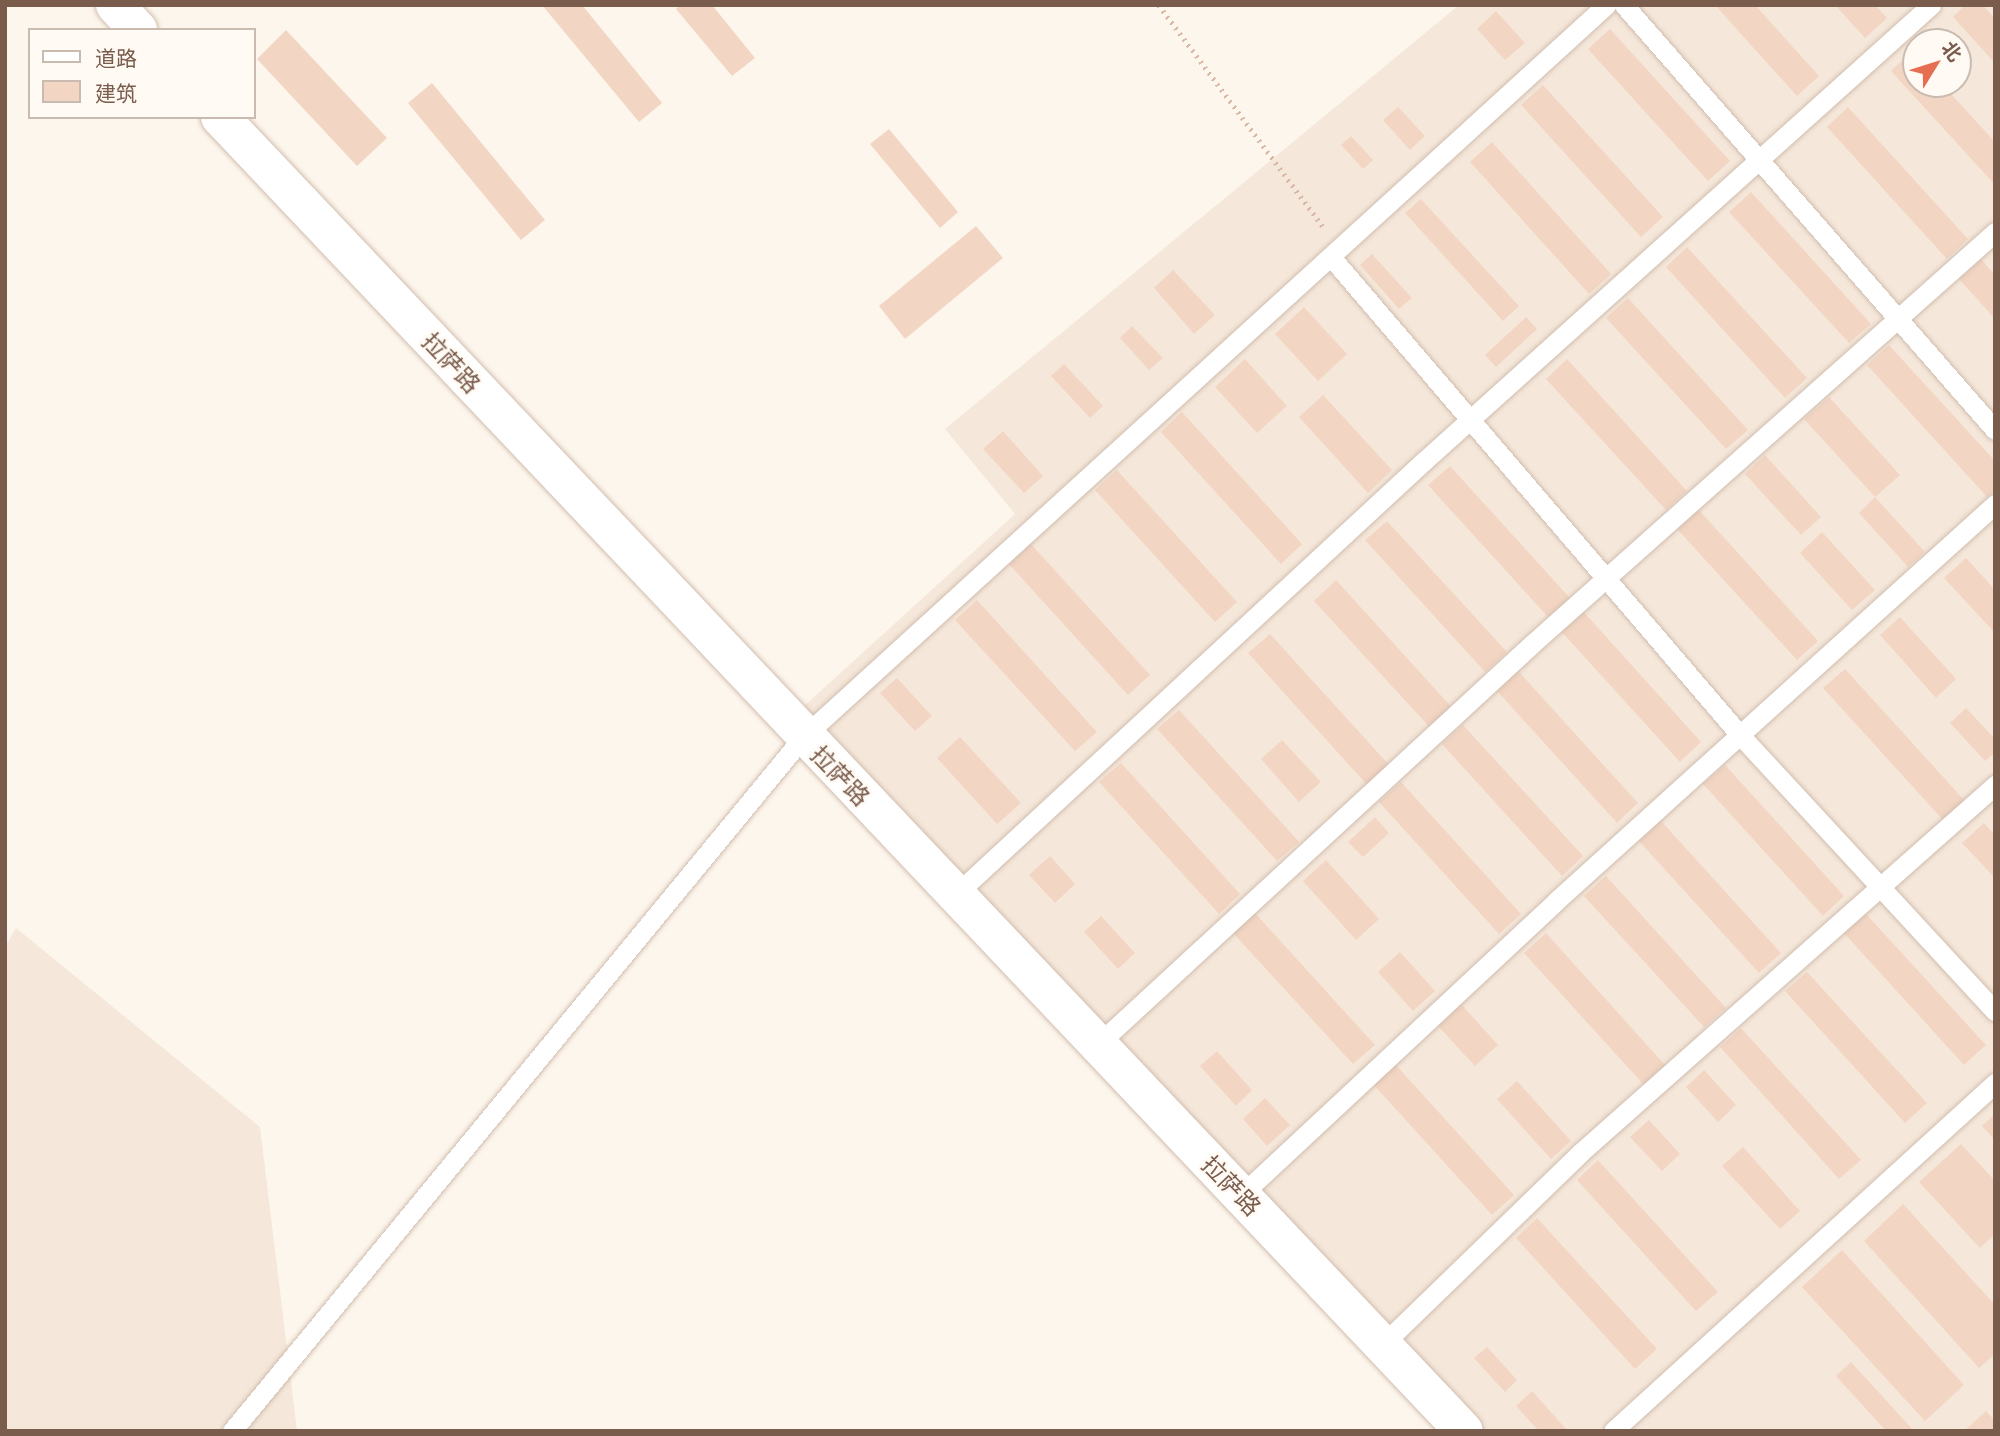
<!DOCTYPE html>
<html>
<head>
<meta charset="utf-8">
<style>
	body { margin:0 }
	#map { position:relative; width:2000px; height:1436px; overflow:hidden; background:#fdf6ec; font-family:"IBM Plex Sans","Noto Sans SC",sans-serif }
	div>[style] { position:absolute }
	[style*='--x'] { left:calc(var(--x)*1px); top:calc(var(--y)*1px); width:calc(var(--w)*1px); rotate:calc(var(--a)*1deg) }
	.residential>* { inset:0; background:#f5e8da }
	.building>* { inset:0; background:#f3d5c3 }
	.path>* { height:4.5px; margin-top:-2.25px; transform-origin:0; background:repeating-linear-gradient(90deg,#d9b8a5 0 2px,transparent 0 7px) }
	.roads { filter:drop-shadow(0 0 2px #d1beb0) drop-shadow(0 0 2px #d1beb0) }
	.service>* { height:19px; margin:-9.5px; padding:0 9.5px; transform-origin:9.5px; border-radius:9.5px; background:#fff }
	.tertiary>* { height:38px; margin:-19px; padding:0 19px; transform-origin:19px; border-radius:19px; background:#fff }
	span { translate:-50% -50%; white-space:nowrap; text-align:center; line-height:1.15; -webkit-text-stroke:5px #fffaf3; paint-order:stroke }
	.street-label { font-size:24px; color:#7a5c4d }
	.frame { position:absolute; inset:0; border:7px solid #7a5c4d; pointer-events:none }
	.legend { position:absolute; left:28px; top:28px; width:228px; height:91px; box-sizing:border-box; background:#fffaf3; border:2px solid #cabbb1; margin:0; padding:9px 12px; list-style:none; font-size:21px; color:#7a5c4d }
	.legend li { display:flex; align-items:center; gap:14px; height:35px }
	.legend b { width:35px; border:2px solid #cabbb1 }
	.north { position:absolute; left:1902px; top:28px; width:70px; height:70px; box-sizing:border-box; background:#fffaf3; border:2px solid #cabbb1; border-radius:50%; rotate:52deg; font-size:19px; font-weight:700; line-height:28px; text-align:center; color:#7a5c4d }
	.north::after { content:''; display:block; margin:auto; width:24px; height:32px; background:#e76f51; clip-path:polygon(50% 0,100% 100%,50% 72%,0 100%) }
</style>
</head>
<body>
<div id="map">
	<div class="residential">
		<div style="clip-path:polygon(evenodd,1459px 5px,1995px 5px,1995px 1431px,1485px 1431px,803px 707px,1015px 514px,945px 429px,1459px 5px,1916px 42px,1958px 42px,1958px 84px,1916px 84px,1916px 42px)"></div>
		<div style="clip-path:polygon(16px 928px,260px 1127px,297px 1431px,5px 1431px,5px 947px)"></div>
	</div>
	<div class="building">
		<div style="clip-path:polygon(542px 5px,582px 5px,662px 103px,639px 122px)"></div>
		<div style="clip-path:polygon(680px 5px,712px 5px,755px 58px,732px 76px,676px 9px)"></div>
		<div style="clip-path:polygon(1715px 5px,1755px 5px,1819px 76px,1797px 96px)"></div>
		<div style="clip-path:polygon(1835px 5px,1875px 5px,1887px 18px,1865px 38px)"></div>
		<div style="clip-path:polygon(1965px 5px,1983px 5px,1995px 19px,1995px 63px,1953px 17px)"></div>
		<div style="clip-path:polygon(1496px 11px,1525px 43px,1505px 60px,1477px 29px)"></div>
		<div style="clip-path:polygon(1610px 29px,1730px 161px,1708px 181px,1588px 49px)"></div>
		<div style="clip-path:polygon(286px 30px,387px 138px,357px 166px,257px 59px)"></div>
		<div style="clip-path:polygon(1912px 51px,1916px 84px,1942px 84px,1995px 142px,1995px 185px,1891px 71px)"></div>
		<div style="clip-path:polygon(432px 83px,545px 220px,521px 240px,408px 103px)"></div>
		<div style="clip-path:polygon(1543px 85px,1663px 217px,1641px 237px,1521px 105px)"></div>
		<div style="clip-path:polygon(1398px 107px,1425px 136px,1410px 150px,1383px 120px)"></div>
		<div style="clip-path:polygon(1848px 107px,1968px 239px,1947px 259px,1827px 127px)"></div>
		<div style="clip-path:polygon(889px 129px,958px 212px,940px 228px,870px 144px)"></div>
		<div style="clip-path:polygon(1351px 136px,1373px 160px,1363px 169px,1341px 145px)"></div>
		<div style="clip-path:polygon(1492px 142px,1611px 274px,1589px 294px,1470px 162px)"></div>
		<div style="clip-path:polygon(1751px 192px,1871px 324px,1849px 343px,1729px 212px)"></div>
		<div style="clip-path:polygon(1421px 199px,1519px 306px,1503px 321px,1405px 213px)"></div>
		<div style="clip-path:polygon(976px 226px,1003px 258px,905px 339px,879px 306px)"></div>
		<div style="clip-path:polygon(1687px 247px,1807px 378px,1785px 398px,1666px 267px)"></div>
		<div style="clip-path:polygon(1372px 254px,1412px 298px,1399px 309px,1360px 265px)"></div>
		<div style="clip-path:polygon(1981px 259px,1995px 275px,1995px 319px,1959px 279px)"></div>
		<div style="clip-path:polygon(1173px 270px,1215px 315px,1194px 334px,1154px 288px)"></div>
		<div style="clip-path:polygon(1628px 298px,1748px 430px,1726px 449px,1606px 318px)"></div>
		<div style="clip-path:polygon(1304px 307px,1347px 354px,1318px 381px,1275px 334px)"></div>
		<div style="clip-path:polygon(1526px 317px,1537px 329px,1496px 367px,1485px 355px)"></div>
		<div style="clip-path:polygon(1132px 326px,1163px 358px,1149px 370px,1120px 338px)"></div>
		<div style="clip-path:polygon(1889px 345px,1995px 461px,1995px 490px,1987px 497px,1867px 365px)"></div>
		<div style="clip-path:polygon(1245px 359px,1287px 406px,1257px 433px,1215px 387px)"></div>
		<div style="clip-path:polygon(1567px 359px,1687px 491px,1666px 510px,1546px 379px)"></div>
		<div style="clip-path:polygon(1064px 364px,1103px 406px,1090px 418px,1051px 376px)"></div>
		<div style="clip-path:polygon(1323px 395px,1392px 470px,1368px 493px,1299px 417px)"></div>
		<div style="clip-path:polygon(1829px 397px,1900px 475px,1875px 497px,1925px 552px,1908px 567px,1859px 513px,1875px 497px,1804px 419px)"></div>
		<div style="clip-path:polygon(1182px 412px,1302px 544px,1281px 564px,1161px 432px)"></div>
		<div style="clip-path:polygon(1003px 431px,1043px 476px,1024px 493px,983px 449px)"></div>
		<div style="clip-path:polygon(1765px 455px,1821px 517px,1801px 535px,1745px 474px)"></div>
		<div style="clip-path:polygon(1450px 466px,1570px 598px,1548px 617px,1428px 485px)"></div>
		<div style="clip-path:polygon(1117px 470px,1237px 602px,1215px 622px,1095px 490px)"></div>
		<div style="clip-path:polygon(1698px 509px,1818px 641px,1797px 660px,1677px 529px)"></div>
		<div style="clip-path:polygon(1387px 521px,1507px 652px,1485px 672px,1365px 540px)"></div>
		<div style="clip-path:polygon(1822px 532px,1875px 590px,1852px 610px,1800px 553px)"></div>
		<div style="clip-path:polygon(1030px 543px,1150px 675px,1128px 695px,1008px 563px)"></div>
		<div style="clip-path:polygon(1966px 558px,1995px 590px,1995px 633px,1944px 578px)"></div>
		<div style="clip-path:polygon(1336px 580px,1456px 712px,1434px 732px,1314px 601px)"></div>
		<div style="clip-path:polygon(977px 600px,1097px 732px,1075px 751px,955px 620px)"></div>
		<div style="clip-path:polygon(1582px 610px,1701px 742px,1680px 762px,1560px 630px)"></div>
		<div style="clip-path:polygon(1900px 617px,1956px 679px,1936px 698px,1880px 635px)"></div>
		<div style="clip-path:polygon(1270px 634px,1390px 766px,1368px 786px,1248px 653px)"></div>
		<div style="clip-path:polygon(1845px 669px,1965px 801px,1943px 820px,1823px 688px)"></div>
		<div style="clip-path:polygon(1518px 671px,1638px 803px,1617px 823px,1497px 691px)"></div>
		<div style="clip-path:polygon(897px 678px,932px 716px,915px 731px,880px 693px)"></div>
		<div style="clip-path:polygon(1966px 708px,1995px 739px,1995px 752px,1985px 761px,1950px 723px)"></div>
		<div style="clip-path:polygon(1179px 710px,1299px 842px,1277px 861px,1157px 729px)"></div>
		<div style="clip-path:polygon(1463px 725px,1583px 856px,1562px 876px,1442px 744px)"></div>
		<div style="clip-path:polygon(960px 737px,1021px 803px,997px 824px,937px 758px)"></div>
		<div style="clip-path:polygon(1282px 740px,1321px 782px,1299px 802px,1261px 759px)"></div>
		<div style="clip-path:polygon(1121px 763px,1240px 894px,1219px 914px,1099px 782px)"></div>
		<div style="clip-path:polygon(1725px 765px,1844px 896px,1823px 916px,1703px 784px)"></div>
		<div style="clip-path:polygon(1401px 782px,1521px 914px,1499px 934px,1379px 802px)"></div>
		<div style="clip-path:polygon(1375px 817px,1389px 833px,1363px 857px,1348px 842px)"></div>
		<div style="clip-path:polygon(1661px 821px,1781px 953px,1759px 973px,1639px 841px)"></div>
		<div style="clip-path:polygon(1984px 823px,1995px 835px,1995px 878px,1962px 843px)"></div>
		<div style="clip-path:polygon(1050px 856px,1075px 884px,1055px 903px,1029px 875px)"></div>
		<div style="clip-path:polygon(1326px 860px,1379px 919px,1356px 940px,1303px 881px)"></div>
		<div style="clip-path:polygon(1606px 876px,1726px 1008px,1704px 1027px,1584px 896px)"></div>
		<div style="clip-path:polygon(1255px 913px,1375px 1045px,1353px 1064px,1233px 933px)"></div>
		<div style="clip-path:polygon(1866px 914px,1986px 1045px,1964px 1065px,1844px 933px)"></div>
		<div style="clip-path:polygon(1101px 916px,1135px 953px,1118px 969px,1084px 932px)"></div>
		<div style="clip-path:polygon(1546px 933px,1665px 1065px,1644px 1085px,1524px 953px)"></div>
		<div style="clip-path:polygon(1400px 952px,1435px 991px,1413px 1011px,1378px 972px)"></div>
		<div style="clip-path:polygon(1807px 972px,1927px 1103px,1905px 1123px,1785px 991px)"></div>
		<div style="clip-path:polygon(1461px 1004px,1498px 1045px,1475px 1066px,1438px 1026px)"></div>
		<div style="clip-path:polygon(1741px 1028px,1861px 1160px,1839px 1179px,1720px 1047px)"></div>
		<div style="clip-path:polygon(1217px 1051px,1252px 1090px,1236px 1106px,1200px 1066px)"></div>
		<div style="clip-path:polygon(1394px 1063px,1514px 1195px,1492px 1215px,1372px 1083px)"></div>
		<div style="clip-path:polygon(1704px 1070px,1736px 1105px,1718px 1122px,1686px 1087px)"></div>
		<div style="clip-path:polygon(1517px 1081px,1571px 1141px,1551px 1159px,1497px 1099px)"></div>
		<div style="clip-path:polygon(1265px 1098px,1290px 1125px,1267px 1146px,1243px 1119px)"></div>
		<div style="clip-path:polygon(1995px 1114px,1995px 1140px,1982px 1126px)"></div>
		<div style="clip-path:polygon(1649px 1120px,1680px 1154px,1662px 1171px,1630px 1137px)"></div>
		<div style="clip-path:polygon(1961px 1144px,1995px 1181px,1995px 1234px,1980px 1248px,1919px 1182px)"></div>
		<div style="clip-path:polygon(1743px 1147px,1800px 1211px,1780px 1229px,1722px 1166px)"></div>
		<div style="clip-path:polygon(1598px 1160px,1718px 1292px,1696px 1311px,1577px 1180px)"></div>
		<div style="clip-path:polygon(1903px 1204px,1995px 1305px,1995px 1354px,1979px 1368px,1864px 1241px)"></div>
		<div style="clip-path:polygon(1537px 1218px,1657px 1349px,1635px 1369px,1516px 1238px)"></div>
		<div style="clip-path:polygon(1842px 1250px,1964px 1385px,1925px 1421px,1802px 1287px)"></div>
		<div style="clip-path:polygon(1487px 1347px,1517px 1380px,1505px 1392px,1474px 1358px)"></div>
		<div style="clip-path:polygon(1851px 1362px,1914px 1431px,1886px 1431px,1836px 1376px)"></div>
		<div style="clip-path:polygon(1532px 1391px,1568px 1431px,1539px 1431px,1516px 1406px)"></div>
		<div style="clip-path:polygon(1986px 1411px,1995px 1421px,1995px 1431px,1964px 1431px)"></div>
	</div>
	<div class="path">
		<div style="--x:1159;--y:5;--w:276;--a:53.5"></div>
	</div>
	<div class="roads">
		<div class="service">
			<div style="--x:1624;--y:5;--w:564;--a:48.88"></div>
			<div style="--x:1331;--y:257;--w:629;--a:49.45"></div>
			<div style="--x:1740;--y:735;--w:376;--a:47.3"></div>
			<div style="--x:954;--y:896;--w:640;--a:-42.79"></div>
			<div style="--x:1424;--y:461;--w:682;--a:-41.97"></div>
			<div style="--x:1097;--y:1045;--w:592;--a:-42.67"></div>
			<div style="--x:1532;--y:644;--w:620;--a:-41.66"></div>
			<div style="--x:1240;--y:1196;--w:432;--a:-43"></div>
			<div style="--x:1556;--y:901;--w:592;--a:-42.12"></div>
			<div style="--x:1382;--y:1345;--w:276;--a:-44.1"></div>
			<div style="--x:1580;--y:1153;--w:555;--a:-41.56"></div>
			<div style="--x:232;--y:1431;--w:899;--a:-50.55"></div>
			<div style="--x:803;--y:737;--w:1087;--a:-42.35"></div>
			<div style="--x:1613;--y:1431;--w:517;--a:-42.33"></div>
		</div>
		<div class="tertiary">
			<div style="--x:115;--y:5;--w:34;--a:47"></div>
			<div style="--x:220;--y:117;--w:1809;--a:46.57"></div>
		</div>
	</div>
	<div class="street-label">
		<span style="left:451px;top:363px;rotate:47deg">拉萨路</span>
		<span style="left:840px;top:776px;rotate:46deg">拉萨路</span>
		<span style="left:1231px;top:1186px;rotate:46deg">拉萨路</span>
	</div>
	<div class="frame"></div>
	<ul class="legend">
	<li><b style="height:9px;background:#fff"></b>道路</li>
	<li><b style="height:19px;background:#f3d5c3"></b>建筑</li>
	</ul>
	<div class="north">北</div>
</div>
</body>
</html>
